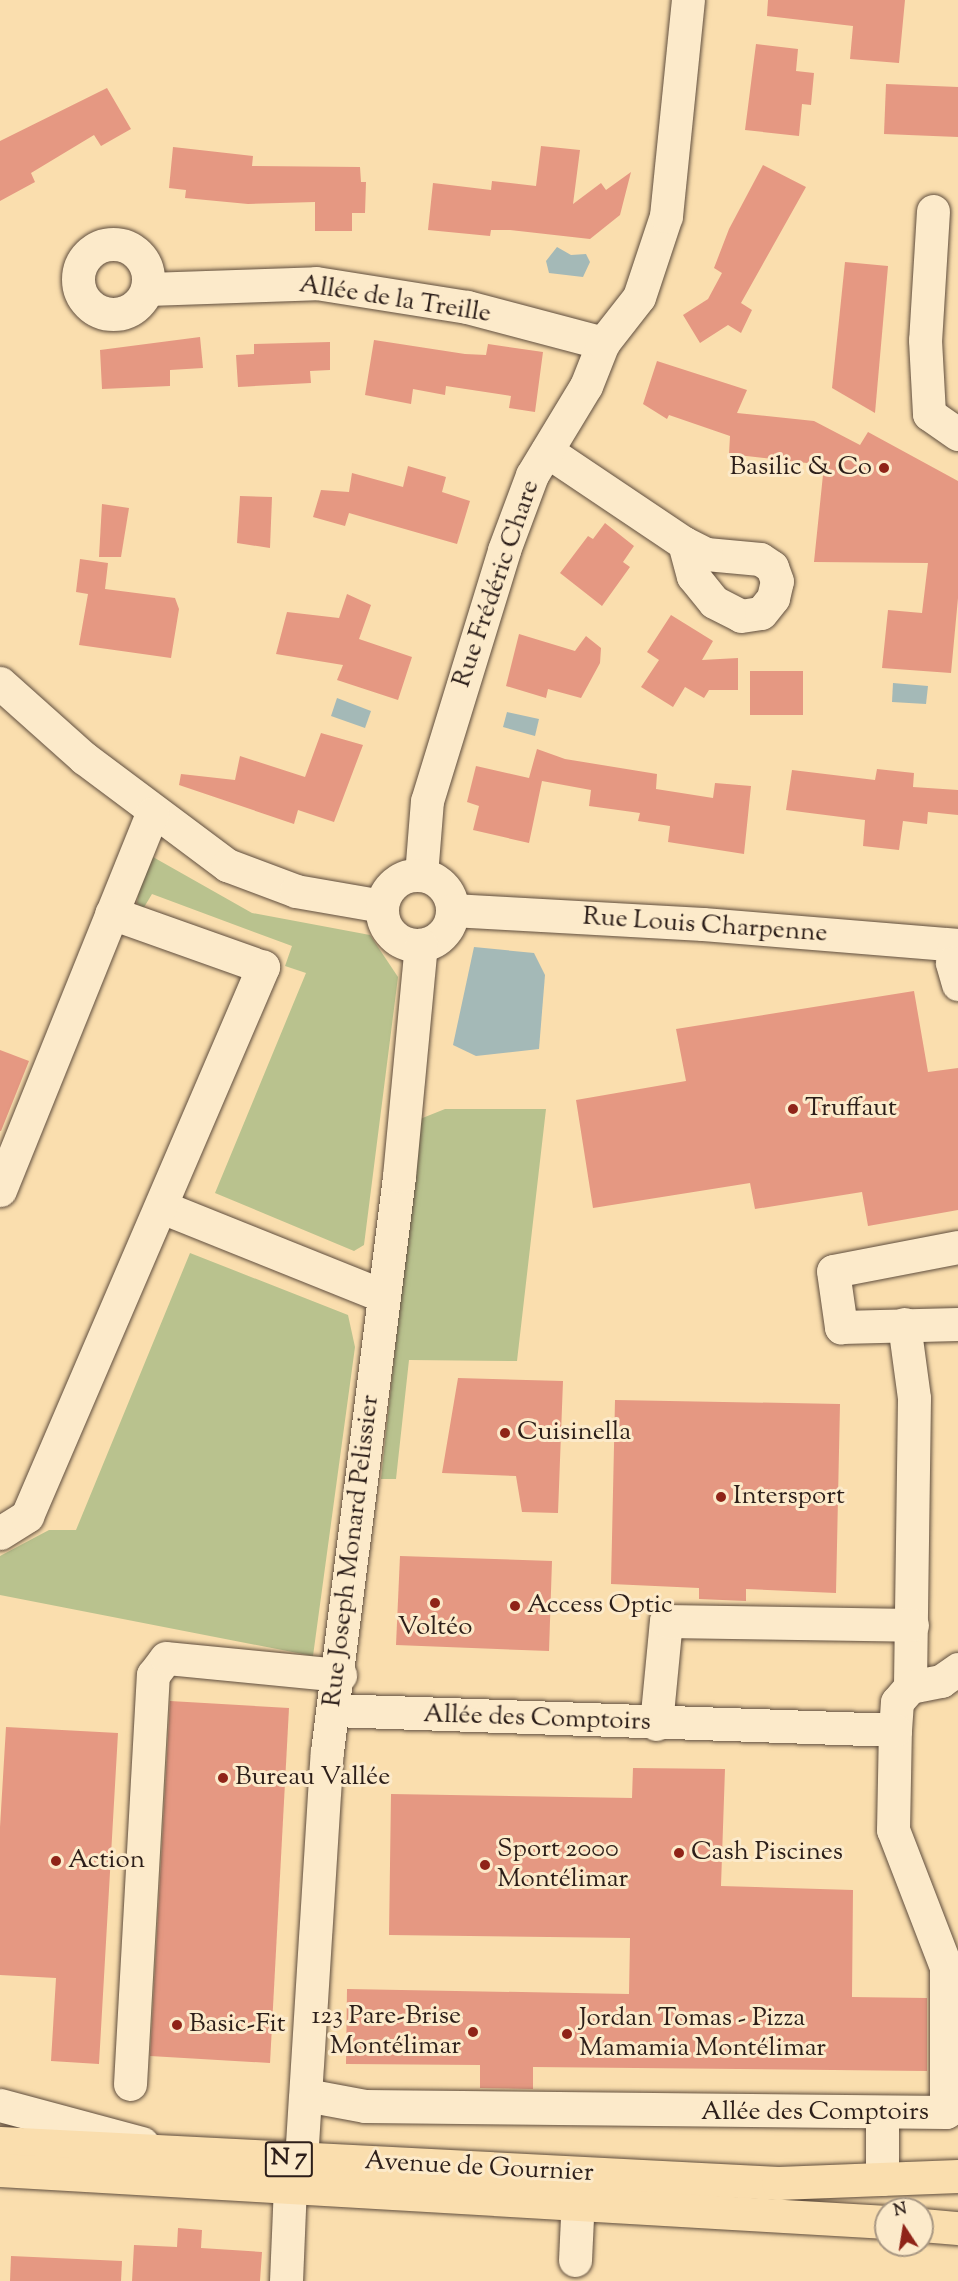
<!DOCTYPE html>
<html>
<head>
<meta charset="utf-8">
<style>
	body { margin:0 }
	#map { position:relative; width:958px; height:2281px; overflow:hidden; background:#fadeae; font-family:"Sorts Mill Goudy",serif }
	div>[style] { position:absolute }
	[style*='--x'] { left:calc(var(--x)*1px); top:calc(var(--y)*1px); width:calc(var(--w)*1px); rotate:calc(var(--a)*1deg) }
	.green>* { inset:0; background:#b9c28e }
	.water>* { inset:0; background:#a4b9b7 }
	.building>* { inset:0; background:#e59882 }
	.roads { filter:drop-shadow(0 0 2px #604e3e) drop-shadow(0 0 2px #604e3e) }
	.minor>* { height:33px; margin:-16.5px; padding:0 16.5px; transform-origin:16.5px; border-radius:16.5px; background:#fceaca }
	.minor>.ring { margin:-16.5px; padding:0; box-sizing:content-box; background:none; border:33px solid #fceaca; border-radius:50% }
	.major>* { height:33px; margin:-16.5px; padding:0 16.5px; transform-origin:16.5px; border-radius:16.5px; background:#fadeae }
	.dots>* { width:16px; height:16px; translate:-50% -50%; box-sizing:border-box; border:3px solid #fceaca; border-radius:50% }
	span { translate:-50% -50%; white-space:nowrap; text-align:center; line-height:1.15; -webkit-text-stroke:6px #fceaca; paint-order:stroke }
	.shield-label span { padding:2px 4px; background:#fceaca; border:2px solid; border-radius:4px; -webkit-text-stroke-width:0 }
	.shield-label { font-size:24px; color:#2c1e19; font-weight:700 }
	.street-label { font-size:26px; color:#2c1e19 }
	.poi-label { font-size:26px; color:#2c1e19 }
	.right { translate:-100% -50%; text-align:right }
	.left { translate:0 -50%; text-align:left }
	.north { position:absolute; left:874px; top:2197px; width:60px; height:60px; box-sizing:border-box; background:#fceaca; border:2px solid #a99883; border-radius:50%; rotate:348deg; font-size:16px; font-weight:700; line-height:24px; text-align:center; color:#2c1e19 }
	.north::after { content:''; display:block; margin:auto; width:21px; height:27px; background:#8f2418; clip-path:polygon(50% 0,100% 100%,50% 72%,0 100%) }
</style>
</head>
<body>
<div id="map">
	<div class="green">
		<div style="clip-path:polygon(153px 857px,252px 913px,370px 935px,398px 977px,364px 1245px,354px 1251px,215px 1193px,306px 973px,285px 966px,292px 946px,152px 894px,143px 909px,137px 903px,139px 890px)"></div>
		<div style="clip-path:polygon(445px 1109px,546px 1109px,517px 1361px,409px 1360px,396px 1479px,381px 1479px,420px 1119px)"></div>
		<div style="clip-path:polygon(190px 1253px,348px 1315px,355px 1347px,313px 1656px,0 1595px,0 1556px,49px 1530px,76px 1530px)"></div>
	</div>
	<div class="water">
		<div style="clip-path:polygon(557px 247px,571px 255px,586px 254px,590px 262px,583px 277px,549px 273px,546px 261px)"></div>
		<div style="clip-path:polygon(893px 683px,928px 686px,926px 704px,892px 702px)"></div>
		<div style="clip-path:polygon(337px 698px,371px 711px,365px 728px,331px 716px)"></div>
		<div style="clip-path:polygon(507px 712px,539px 719px,535px 736px,503px 727px)"></div>
		<div style="clip-path:polygon(474px 947px,534px 953px,545px 975px,539px 1049px,476px 1056px,453px 1045px)"></div>
	</div>
	<div class="building">
		<div style="clip-path:polygon(768px 0,905px 0,899px 63px,850px 59px,853px 26px,767px 16px)"></div>
		<div style="clip-path:polygon(756px 44px,798px 49px,796px 71px,814px 73px,811px 105px,802px 104px,799px 136px,745px 130px)"></div>
		<div style="clip-path:polygon(886px 84px,958px 87px,958px 137px,884px 134px)"></div>
		<div style="clip-path:polygon(107px 88px,131px 129px,101px 146px,94px 135px,31px 173px,35px 182px,0 201px,0 141px)"></div>
		<div style="clip-path:polygon(541px 146px,580px 150px,573px 204px,601px 183px,606px 190px,631px 172px,620px 215px,590px 239px,510px 230px,491px 230px,490px 236px,428px 230px,433px 183px,491px 190px,492px 181px,536px 186px)"></div>
		<div style="clip-path:polygon(173px 147px,253px 156px,252px 166px,360px 167px,361px 182px,366px 182px,365px 213px,352px 213px,352px 231px,315px 231px,315px 202px,248px 204px,185px 198px,186px 190px,169px 188px)"></div>
		<div style="clip-path:polygon(763px 165px,806px 187px,741px 303px,752px 310px,741px 333px,728px 325px,700px 343px,683px 315px,708px 299px,722px 273px,714px 268px,729px 229px)"></div>
		<div style="clip-path:polygon(845px 262px,888px 266px,875px 413px,832px 388px)"></div>
		<div style="clip-path:polygon(200px 337px,203px 368px,170px 370px,170px 386px,102px 389px,100px 350px)"></div>
		<div style="clip-path:polygon(374px 340px,465px 354px,486px 355px,488px 344px,543px 352px,535px 412px,509px 408px,511px 396px,446px 386px,445px 395px,413px 389px,411px 404px,365px 395px)"></div>
		<div style="clip-path:polygon(330px 342px,330px 370px,310px 371px,311px 383px,238px 387px,236px 355px,254px 354px,254px 344px)"></div>
		<div style="clip-path:polygon(657px 361px,747px 390px,737px 413px,814px 421px,860px 445px,868px 432px,958px 481px,958px 598px,951px 673px,882px 668px,888px 610px,922px 613px,928px 563px,814px 562px,824px 465px,729px 454px,730px 436px,669px 415px,667px 419px,643px 404px)"></div>
		<div style="clip-path:polygon(408px 466px,446px 477px,442px 492px,470px 501px,457px 544px,349px 513px,345px 526px,313px 517px,321px 490px,349px 492px,352px 473px,403px 487px)"></div>
		<div style="clip-path:polygon(240px 496px,272px 497px,270px 548px,237px 543px)"></div>
		<div style="clip-path:polygon(102px 504px,129px 508px,121px 557px,99px 557px)"></div>
		<div style="clip-path:polygon(605px 523px,634px 546px,623px 562px,630px 567px,602px 606px,560px 573px,588px 536px,593px 539px)"></div>
		<div style="clip-path:polygon(80px 559px,108px 563px,105px 589px,175px 598px,179px 609px,171px 658px,79px 645px,88px 594px,76px 592px)"></div>
		<div style="clip-path:polygon(347px 594px,371px 605px,359px 639px,412px 657px,398px 700px,337px 680px,343px 665px,276px 654px,287px 612px,339px 618px)"></div>
		<div style="clip-path:polygon(671px 615px,713px 641px,702px 660px,738px 658px,738px 690px,709px 690px,704px 698px,685px 687px,673px 707px,641px 687px,659px 660px,647px 652px)"></div>
		<div style="clip-path:polygon(519px 634px,575px 651px,586px 636px,601px 648px,600px 663px,581px 698px,548px 689px,546px 698px,506px 686px)"></div>
		<div style="clip-path:polygon(750px 671px,803px 671px,803px 715px,750px 715px)"></div>
		<div style="clip-path:polygon(321px 733px,363px 745px,334px 822px,298px 810px,294px 824px,179px 785px,181px 774px,235px 780px,240px 756px,305px 777px)"></div>
		<div style="clip-path:polygon(537px 749px,565px 759px,657px 774px,656px 789px,713px 798px,715px 783px,751px 786px,744px 854px,668px 842px,670px 826px,638px 821px,640px 813px,589px 806px,591px 790px,542px 781px,529px 843px,473px 830px,479px 806px,467px 802px,476px 766px,529px 778px)"></div>
		<div style="clip-path:polygon(877px 769px,914px 773px,913px 787px,958px 790px,958px 815px,928px 812px,927px 824px,903px 821px,899px 850px,863px 846px,865px 820px,786px 810px,792px 770px,875px 780px)"></div>
		<div style="clip-path:polygon(914px 991px,928px 1072px,958px 1068px,958px 1210px,868px 1226px,862px 1192px,755px 1209px,750px 1183px,593px 1208px,576px 1100px,686px 1081px,676px 1029px)"></div>
		<div style="clip-path:polygon(0 1050px,29px 1061px,1px 1131px,0 1131px)"></div>
		<div style="clip-path:polygon(458px 1378px,563px 1381px,558px 1513px,522px 1512px,516px 1476px,442px 1473px)"></div>
		<div style="clip-path:polygon(615px 1400px,840px 1404px,836px 1593px,746px 1589px,746px 1601px,699px 1599px,699px 1588px,611px 1584px)"></div>
		<div style="clip-path:polygon(400px 1556px,552px 1561px,549px 1651px,396px 1645px)"></div>
		<div style="clip-path:polygon(170px 1701px,289px 1708px,270px 2063px,150px 2056px)"></div>
		<div style="clip-path:polygon(6px 1727px,118px 1733px,99px 2064px,51px 2061px,56px 1978px,0 1975px,0 1827px)"></div>
		<div style="clip-path:polygon(633px 1768px,725px 1769px,721px 1886px,853px 1890px,852px 1997px,927px 1998px,927px 2071px,533px 2067px,533px 2089px,480px 2088px,480px 2065px,346px 2064px,347px 1989px,629px 1994px,630px 1938px,389px 1935px,391px 1794px,632px 1798px)"></div>
		<div style="clip-path:polygon(178px 2228px,202px 2230px,201px 2248px,262px 2252px,260px 2281px,132px 2281px,134px 2245px,177px 2247px)"></div>
		<div style="clip-path:polygon(11px 2256px,122px 2261px,121px 2281px,10px 2281px)"></div>
	</div>
	<div class="roads">
		<div class="minor">
			<div style="--x:933;--y:211;--w:129;--a:93.5"></div>
			<div style="--x:925;--y:340;--w:74;--a:86.9"></div>
			<div style="--x:929;--y:414;--w:35;--a:35"></div>
			<div class="ring" style="left:78px;top:244px;width:37px;height:37px"></div>
			<div style="--x:148;--y:289;--w:168;--a:-2"></div>
			<div style="--x:316;--y:283;--w:153;--a:9"></div>
			<div style="--x:467;--y:307;--w:141;--a:14.8"></div>
			<div style="--x:547;--y:451;--w:165;--a:33.9"></div>
			<div style="--x:684;--y:543;--w:34;--a:75"></div>
			<div style="--x:693;--y:576;--w:33;--a:51"></div>
			<div style="--x:714;--y:602;--w:30;--a:27"></div>
			<div style="--x:741;--y:616;--w:20;--a:-9"></div>
			<div style="--x:761;--y:613;--w:19;--a:-51"></div>
			<div style="--x:773;--y:598;--w:17;--a:-77"></div>
			<div style="--x:777;--y:581;--w:15;--a:-110"></div>
			<div style="--x:772;--y:567;--w:14;--a:-146"></div>
			<div style="--x:760;--y:559;--w:54;--a:-174.7"></div>
			<div style="--x:706;--y:554;--w:25;--a:-153"></div>
			<div style="--x:0;--y:683;--w:113;--a:41.8"></div>
			<div style="--x:84;--y:758;--w:179;--a:36.8"></div>
			<div style="--x:227;--y:865;--w:74;--a:20.6"></div>
			<div style="--x:296;--y:891;--w:87;--a:9.9"></div>
			<div style="--x:421;--y:875;--w:74;--a:-85.4"></div>
			<div style="--x:427;--y:801;--w:263;--a:-72.9"></div>
			<div style="--x:504;--y:550;--w:80;--a:-69.5"></div>
			<div style="--x:532;--y:475;--w:104;--a:-58.8"></div>
			<div style="--x:586;--y:386;--w:46;--a:-68.4"></div>
			<div style="--x:603;--y:343;--w:58;--a:-52"></div>
			<div style="--x:639;--y:297;--w:85;--a:-71.6"></div>
			<div style="--x:666;--y:216;--w:217;--a:-84.2"></div>
			<div class="ring" style="left:382px;top:875px;width:37px;height:37px"></div>
			<div style="--x:452;--y:910;--w:251;--a:3.2"></div>
			<div style="--x:703;--y:924;--w:256;--a:4.7"></div>
			<div style="--x:954;--y:945;--w:18;--a:96"></div>
			<div style="--x:952;--y:963;--w:22;--a:74"></div>
			<div style="--x:0;--y:1190;--w:406;--a:-68"></div>
			<div style="--x:162;--y:1207;--w:238;--a:21.9"></div>
			<div style="--x:958;--y:1247;--w:127;--a:169.1"></div>
			<div style="--x:833;--y:1271;--w:57;--a:81.9"></div>
			<div style="--x:841;--y:1327;--w:117;--a:-1.5"></div>
			<div style="--x:904;--y:1324;--w:75;--a:82.3"></div>
			<div style="--x:914;--y:1398;--w:289;--a:90.8"></div>
			<div style="--x:0;--y:1533;--w:32;--a:-32"></div>
			<div style="--x:27;--y:1516;--w:598;--a:-66.74"></div>
			<div style="--x:263;--y:967;--w:161;--a:-160.4"></div>
			<div style="--x:656;--y:1724;--w:103;--a:-84.5"></div>
			<div style="--x:666;--y:1621;--w:246;--a:0.9"></div>
			<div style="--x:895;--y:1730;--w:28;--a:-86"></div>
			<div style="--x:897;--y:1702;--w:20;--a:-49"></div>
			<div style="--x:910;--y:1687;--w:32;--a:-11"></div>
			<div style="--x:941;--y:1681;--w:21;--a:-35"></div>
			<div style="--x:130;--y:2084;--w:410;--a:-86.8"></div>
			<div style="--x:153;--y:1675;--w:21;--a:-53"></div>
			<div style="--x:166;--y:1658;--w:175;--a:5.6"></div>
			<div style="--x:306;--y:2095;--w:60;--a:10.6"></div>
			<div style="--x:365;--y:2106;--w:581;--a:0.59"></div>
			<div style="--x:946;--y:2112;--w:145;--a:-90"></div>
			<div style="--x:946;--y:1967;--w:147;--a:-111.1"></div>
			<div style="--x:893;--y:1830;--w:100;--a:-88.9"></div>
			<div style="--x:895;--y:1730;--w:561;--a:-177.96"></div>
			<div style="--x:0;--y:2105;--w:147;--a:15"></div>
			<div style="--x:882;--y:2114;--w:65;--a:90"></div>
			<div style="--x:301;--y:2160;--w:409;--a:-86.4"></div>
			<div style="--x:327;--y:1752;--w:580;--a:-82.87"></div>
			<div style="--x:399;--y:1176;--w:232;--a:-84.6"></div>
			<div style="--x:575;--y:2260;--w:85;--a:-87.3"></div>
			<div style="--x:286;--y:2281;--w:95;--a:-87.6"></div>
		</div>
		<div class="major">
			<div style="--x:0;--y:2143;--w:779;--a:2.94"></div>
			<div style="--x:778;--y:2183;--w:180;--a:-2.2"></div>
			<div style="--x:0;--y:2170;--w:888;--a:3.36"></div>
			<div style="--x:922;--y:2225;--w:36;--a:5"></div>
		</div>
	</div>
	<div class="dots">
		<div style="left:884px;top:468px;background:#8f2418"></div>
		<div style="left:793px;top:1109px;background:#8f2418"></div>
		<div style="left:505px;top:1433px;background:#8f2418"></div>
		<div style="left:721px;top:1497px;background:#8f2418"></div>
		<div style="left:435px;top:1603px;background:#8f2418"></div>
		<div style="left:515px;top:1606px;background:#8f2418"></div>
		<div style="left:223px;top:1778px;background:#8f2418"></div>
		<div style="left:679px;top:1853px;background:#8f2418"></div>
		<div style="left:56px;top:1861px;background:#8f2418"></div>
		<div style="left:485px;top:1865px;background:#8f2418"></div>
		<div style="left:177px;top:2025px;background:#8f2418"></div>
		<div style="left:473px;top:2032px;background:#8f2418"></div>
		<div style="left:567px;top:2034px;background:#8f2418"></div>
	</div>
	<div class="shield-label">
		<span style="left:289px;top:2159px">N 7</span>
	</div>
	<div class="street-label">
		<span style="left:395px;top:300px;rotate:9deg">Allée de la Treille</span>
		<span style="left:497px;top:584px;rotate:-71deg">Rue Frédéric Chare</span>
		<span style="left:705px;top:926px;rotate:4deg">Rue Louis Charpenne</span>
		<span style="left:352px;top:1551px;rotate:-83deg">Rue Joseph Monard Pelissier</span>
		<span style="left:537px;top:1719px;rotate:2deg">Allée des Comptoirs</span>
		<span style="left:815px;top:2113px">Allée des Comptoirs</span>
		<span style="left:479px;top:2168px;rotate:3deg">Avenue de Gournier</span>
	</div>
	<div class="poi-label">
		<span class="right" style="left:872px;top:468px">Basilic &amp; Co</span>
		<span class="left" style="left:805px;top:1109px">Truffaut</span>
		<span class="left" style="left:517px;top:1433px">Cuisinella</span>
		<span class="left" style="left:733px;top:1497px">Intersport</span>
		<span class="left" style="left:527px;top:1606px">Access Optic</span>
		<span style="left:435px;top:1628px">Voltéo</span>
		<span class="left" style="left:235px;top:1778px">Bureau Vallée</span>
		<span class="left" style="left:497px;top:1865px">Sport 2000<br>Montélimar</span>
		<span class="left" style="left:691px;top:1853px">Cash Piscines</span>
		<span class="left" style="left:68px;top:1861px">Action</span>
		<span class="right" style="left:461px;top:2032px">123 Pare-Brise<br>Montélimar</span>
		<span class="left" style="left:579px;top:2034px">Jordan Tomas - Pizza<br>Mamamia Montélimar</span>
		<span class="left" style="left:189px;top:2025px">Basic-Fit</span>
	</div>
	<div class="north">N</div>
</div>
</body>
</html>
